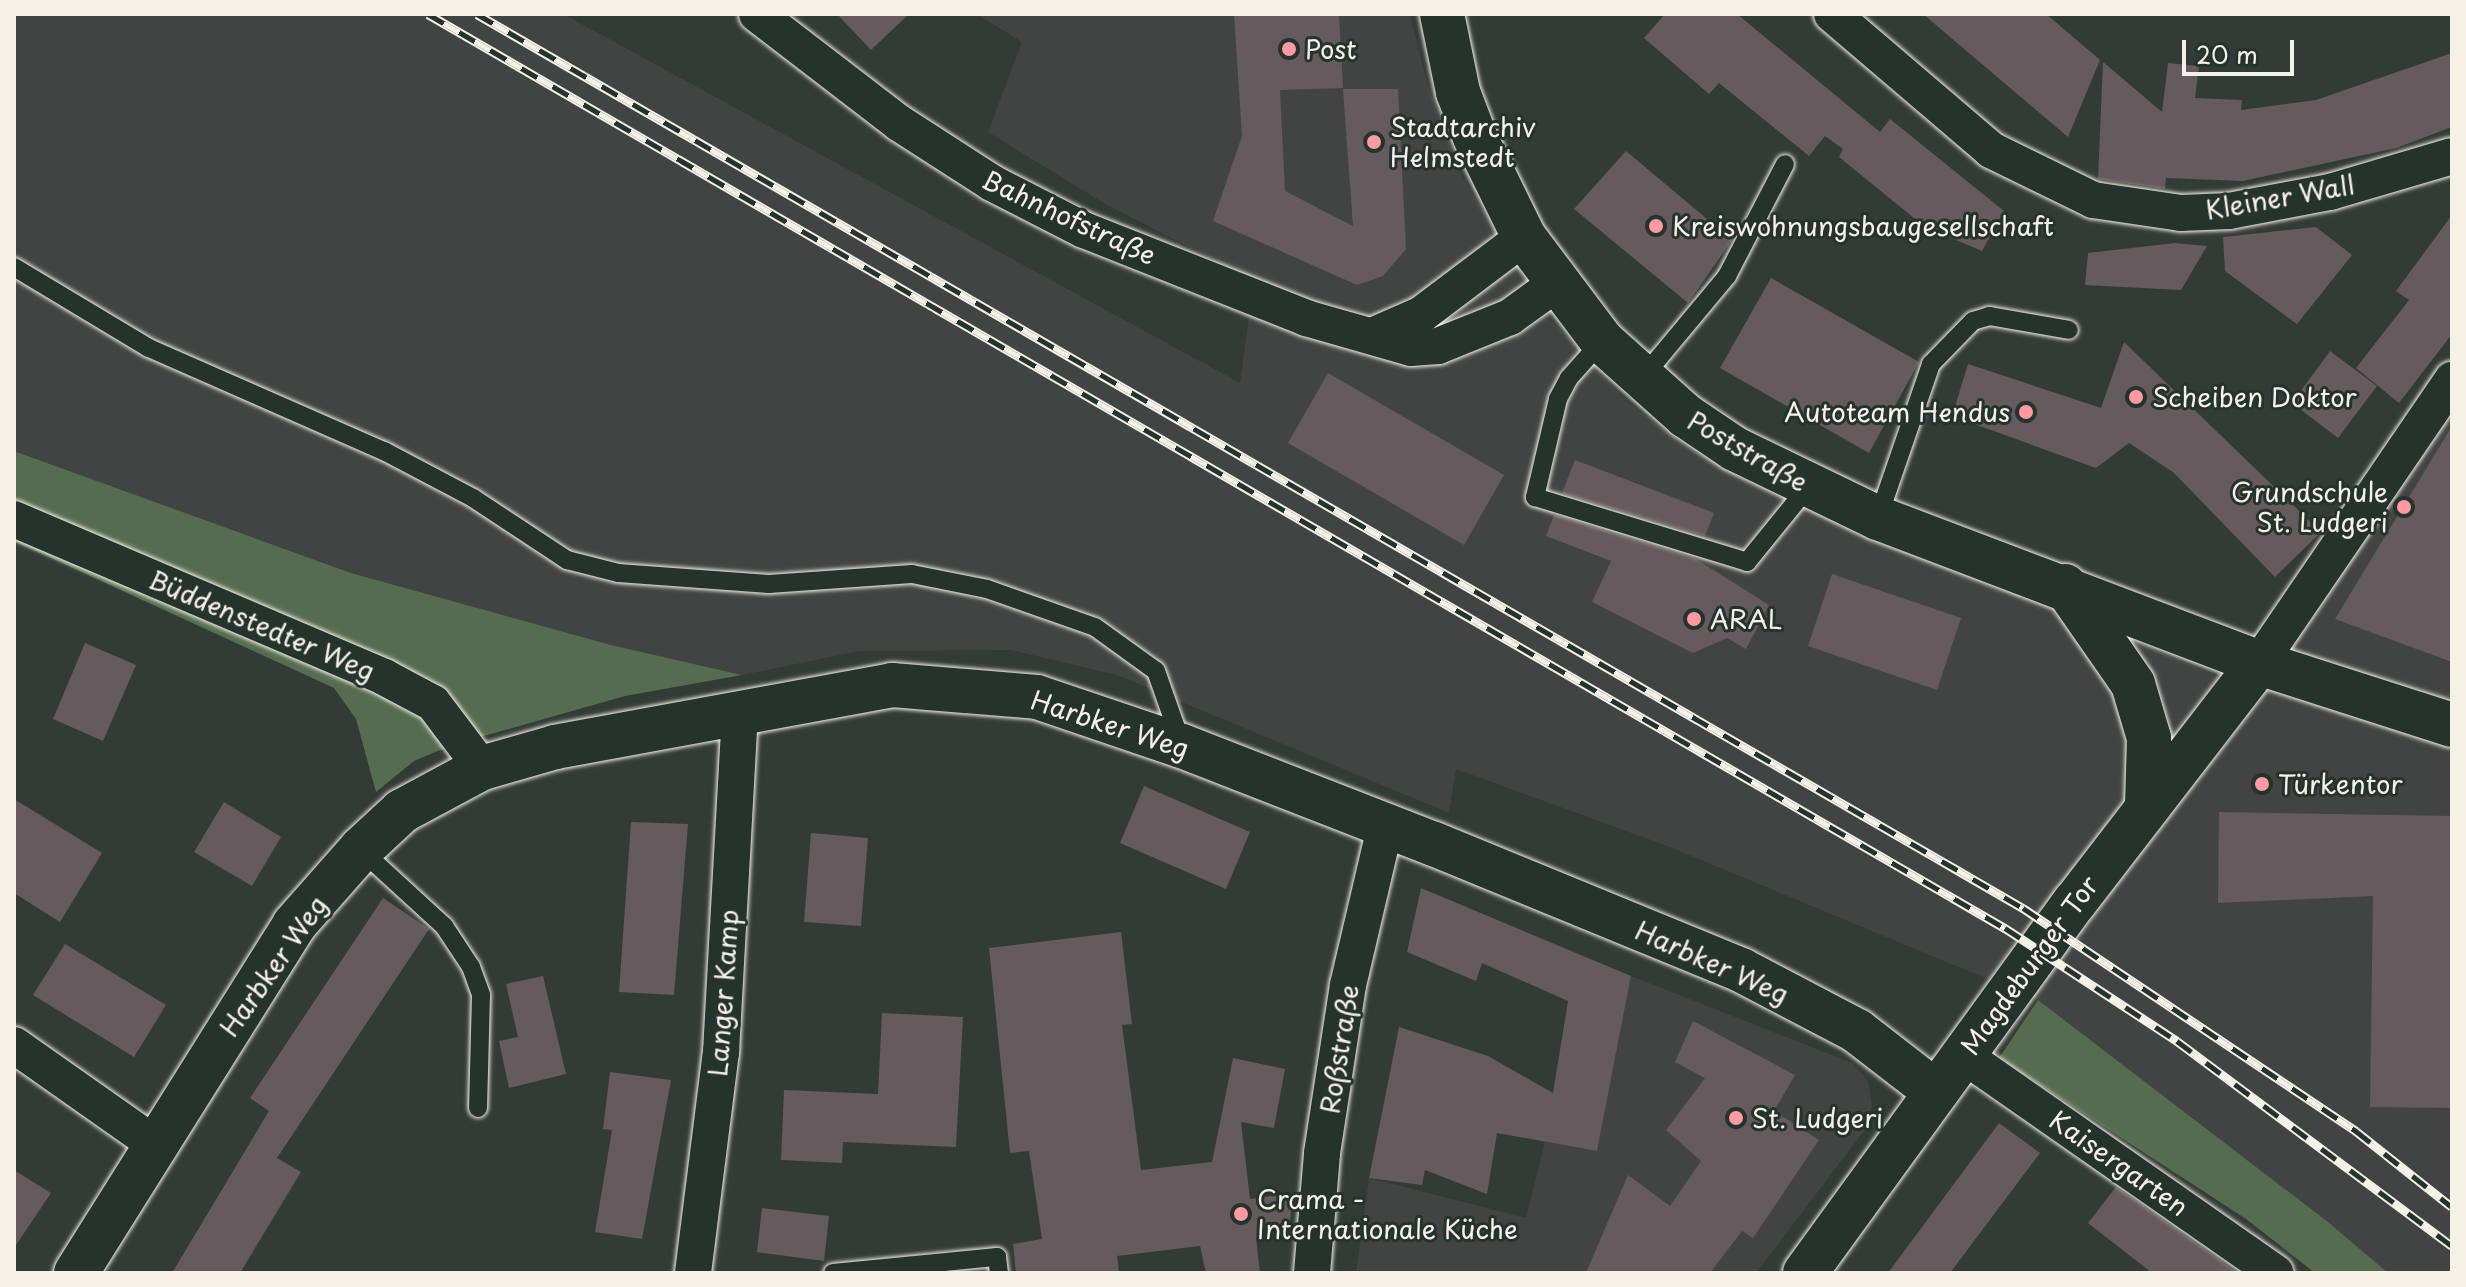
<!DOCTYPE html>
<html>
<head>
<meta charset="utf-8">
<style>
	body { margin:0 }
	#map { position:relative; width:2466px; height:1287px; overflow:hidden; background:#333b37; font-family:"Playpen Sans",sans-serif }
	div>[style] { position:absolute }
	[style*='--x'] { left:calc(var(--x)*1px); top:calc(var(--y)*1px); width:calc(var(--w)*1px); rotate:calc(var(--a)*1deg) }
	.built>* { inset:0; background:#424443 }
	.green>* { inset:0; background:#566c50 }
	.building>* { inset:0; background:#655a5e }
	.roads { filter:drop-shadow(0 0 2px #f4f1e8) drop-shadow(0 0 2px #f4f1e8) }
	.lane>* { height:18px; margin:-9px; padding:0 9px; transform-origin:9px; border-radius:9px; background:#26332d }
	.street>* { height:36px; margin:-18px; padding:0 18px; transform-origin:18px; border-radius:18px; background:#26332d }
	.secondary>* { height:44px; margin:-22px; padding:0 22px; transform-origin:22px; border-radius:22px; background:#26332d }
	.rail>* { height:9px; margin-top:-4.5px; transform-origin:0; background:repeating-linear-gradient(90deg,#26332d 0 18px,#f4f1e8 0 36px); box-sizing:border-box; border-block:2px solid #f4f1e8 }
	.dots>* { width:22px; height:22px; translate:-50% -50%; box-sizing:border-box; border:4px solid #26332d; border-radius:50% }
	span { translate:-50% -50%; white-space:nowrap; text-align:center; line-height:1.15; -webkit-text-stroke:6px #26332d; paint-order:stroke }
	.poi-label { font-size:26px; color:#f4f1e8 }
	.left { translate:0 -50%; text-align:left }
	.right { translate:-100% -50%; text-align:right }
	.street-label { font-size:26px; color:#f4f1e8 }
	.frame { position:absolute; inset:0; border:16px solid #f4f1e8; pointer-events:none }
	.scale { position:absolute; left:2182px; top:40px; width:112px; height:36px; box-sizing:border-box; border:4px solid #f4f1e8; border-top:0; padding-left:10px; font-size:24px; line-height:28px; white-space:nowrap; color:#f4f1e8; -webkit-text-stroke:6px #26332d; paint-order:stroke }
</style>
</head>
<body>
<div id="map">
	<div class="built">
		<div style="clip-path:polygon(14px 14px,563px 14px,1240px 383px,1254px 280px,1107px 205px,988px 132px,1022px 42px,977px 14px,1410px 14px,1427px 83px,1461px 175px,1551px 320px,1626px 401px,1691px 450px,2231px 683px,2452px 364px,2452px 1273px,2388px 1273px,2038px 1000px,1670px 847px,1456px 769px,1449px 813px,1117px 675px,1011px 650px,859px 651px,742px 675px,611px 645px,351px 573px,14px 451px)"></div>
		<div style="clip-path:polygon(1631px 976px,1852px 1063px,1868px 1081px,1872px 1106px,1864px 1131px,1756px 1273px,1356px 1273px,1369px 1178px,1526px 1218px,1545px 1142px,1597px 1151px)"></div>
	</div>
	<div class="green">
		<div style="clip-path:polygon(14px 451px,351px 573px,611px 645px,742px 675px,625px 696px,452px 745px,414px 761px,376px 792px,356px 719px,334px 688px,14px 541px)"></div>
		<div style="clip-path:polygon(2038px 1000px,2328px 1222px,2388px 1273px,2315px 1273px,2246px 1219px,1999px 1058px)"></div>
	</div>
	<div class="building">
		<div style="clip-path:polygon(837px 14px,909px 14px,871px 50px)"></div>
		<div style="clip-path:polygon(1234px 14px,1339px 14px,1343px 88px,1280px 90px,1285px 191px,1353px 226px,1343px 89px,1398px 89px,1406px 249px,1383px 276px,1357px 285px,1213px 221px,1242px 136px)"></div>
		<div style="clip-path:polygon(1665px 14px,1737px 14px,1880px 132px,1890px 119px,2004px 211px,1982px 251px,1925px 227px,1839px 157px,1843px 149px,1825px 136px,1809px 156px,1719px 83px,1709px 94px,1644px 38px)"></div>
		<div style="clip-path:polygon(1923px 14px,2046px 14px,2052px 19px,2100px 60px,2068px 137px)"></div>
		<div style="clip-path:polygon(2452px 53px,2452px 127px,2396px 148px,2243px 181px,2166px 178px,2165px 189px,2098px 179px,2103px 62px,2162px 112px,2168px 63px,2199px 66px,2195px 98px,2242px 100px,2241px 110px,2316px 100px)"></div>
		<div style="clip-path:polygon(1626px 151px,1732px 240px,1688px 303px,1574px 209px)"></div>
		<div style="clip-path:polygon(2452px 215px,2452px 334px,2399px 403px,2356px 368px,2409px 300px,2396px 291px)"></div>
		<div style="clip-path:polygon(2316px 227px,2352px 255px,2297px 324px,2225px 271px,2223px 237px)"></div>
		<div style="clip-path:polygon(2175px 243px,2207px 246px,2181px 290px,2085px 285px,2088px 253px)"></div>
		<div style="clip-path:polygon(1771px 278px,1919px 362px,1869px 453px,1720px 368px)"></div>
		<div style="clip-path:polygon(2124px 342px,2321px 532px,2275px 577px,2174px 473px,2129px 443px,2096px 468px,1952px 416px,1968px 364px,2101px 408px)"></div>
		<div style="clip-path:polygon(2330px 351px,2377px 386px,2338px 438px,2292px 403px)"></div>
		<div style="clip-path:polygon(1328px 373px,1504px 475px,1464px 545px,1288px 443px)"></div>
		<div style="clip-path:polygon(2452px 426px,2452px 662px,2335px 619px)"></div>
		<div style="clip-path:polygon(1575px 460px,1714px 513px,1705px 536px,1562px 493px)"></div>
		<div style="clip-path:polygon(1554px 515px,1696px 559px,1769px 605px,1746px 649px,1727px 638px,1693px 653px,1592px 602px,1611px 561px,1546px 536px)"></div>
		<div style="clip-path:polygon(1832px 574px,1961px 618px,1937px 690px,1808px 646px)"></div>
		<div style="clip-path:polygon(85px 643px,136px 665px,103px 741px,53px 719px)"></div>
		<div style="clip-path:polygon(1144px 786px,1250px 832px,1226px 889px,1120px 843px)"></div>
		<div style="clip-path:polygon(14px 799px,102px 853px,60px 922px,14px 893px)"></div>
		<div style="clip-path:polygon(224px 802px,281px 837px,252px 886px,194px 852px)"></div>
		<div style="clip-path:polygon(2219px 812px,2452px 816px,2452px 1108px,2370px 1107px,2373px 896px,2218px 903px)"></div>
		<div style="clip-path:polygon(631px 822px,688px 824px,674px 995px,619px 992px)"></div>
		<div style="clip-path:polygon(811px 833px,868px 838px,861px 926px,804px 922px)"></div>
		<div style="clip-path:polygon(1421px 888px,1631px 976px,1597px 1151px,1497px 1133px,1487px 1194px,1425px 1170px,1422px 1185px,1369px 1178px,1399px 1027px,1488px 1056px,1553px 1093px,1568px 1001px,1482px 963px,1476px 981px,1407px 952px)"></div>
		<div style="clip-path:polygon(383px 898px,429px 929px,277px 1158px,301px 1172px,240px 1273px,172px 1273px,269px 1111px,250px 1098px)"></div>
		<div style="clip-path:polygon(1121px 932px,1132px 1024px,1122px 1025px,1141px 1170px,1212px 1162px,1233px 1058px,1285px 1069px,1274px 1128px,1241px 1122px,1250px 1199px,1293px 1193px,1289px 1231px,1256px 1237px,1260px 1273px,1206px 1273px,1200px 1246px,1117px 1256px,1119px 1273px,1016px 1273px,1013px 1244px,1042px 1239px,1029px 1151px,1010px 1153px,989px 948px)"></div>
		<div style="clip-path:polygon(65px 944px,166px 1005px,134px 1057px,33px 995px)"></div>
		<div style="clip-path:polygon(543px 976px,566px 1074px,509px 1088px,499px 1041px,518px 1037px,506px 984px)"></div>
		<div style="clip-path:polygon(882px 1013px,963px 1017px,956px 1147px,843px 1142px,842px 1163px,781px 1160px,784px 1090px,878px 1094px)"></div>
		<div style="clip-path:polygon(1693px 1021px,1795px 1075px,1774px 1111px,1819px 1140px,1753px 1238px,1742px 1231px,1710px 1273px,1586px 1273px,1628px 1175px,1670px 1206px,1701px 1161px,1666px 1130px,1705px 1078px,1675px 1062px)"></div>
		<div style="clip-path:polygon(610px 1072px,671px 1080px,642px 1239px,595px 1232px,612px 1130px,603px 1129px)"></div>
		<div style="clip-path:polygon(1999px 1123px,2040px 1153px,1950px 1273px,1888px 1273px)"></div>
		<div style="clip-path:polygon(14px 1170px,51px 1193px,14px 1248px)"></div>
		<div style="clip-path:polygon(2116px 1187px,2238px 1273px,2152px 1273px,2088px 1223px)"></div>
		<div style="clip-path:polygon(762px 1208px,829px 1216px,824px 1261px,757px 1252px)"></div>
	</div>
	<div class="roads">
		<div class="lane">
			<div style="--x:14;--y:267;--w:157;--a:31"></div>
			<div style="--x:149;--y:348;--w:257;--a:23.7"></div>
			<div style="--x:384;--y:451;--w:101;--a:27.8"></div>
			<div style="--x:473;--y:498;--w:113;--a:33.4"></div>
			<div style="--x:567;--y:560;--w:53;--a:14.3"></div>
			<div style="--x:618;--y:573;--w:151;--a:4.2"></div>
			<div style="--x:769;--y:584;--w:143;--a:-4"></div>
			<div style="--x:912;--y:574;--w:76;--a:11.3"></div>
			<div style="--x:987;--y:589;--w:114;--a:19.4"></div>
			<div style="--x:1095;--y:627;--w:75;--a:35.8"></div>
			<div style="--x:1156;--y:671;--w:75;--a:70.6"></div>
			<div style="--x:1602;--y:341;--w:50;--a:131.7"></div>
			<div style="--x:1569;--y:378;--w:24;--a:118"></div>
			<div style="--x:1558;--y:399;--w:101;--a:103.2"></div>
			<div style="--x:1535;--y:497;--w:222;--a:17"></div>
			<div style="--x:1747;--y:562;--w:97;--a:-50.9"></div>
			<div style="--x:1642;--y:378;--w:133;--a:-50.2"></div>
			<div style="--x:1727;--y:276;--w:126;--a:-62.6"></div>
			<div style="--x:1878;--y:518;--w:163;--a:-71"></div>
			<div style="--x:1931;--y:364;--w:60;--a:-45.7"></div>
			<div style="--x:1973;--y:321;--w:17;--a:-17"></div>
			<div style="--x:1989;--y:316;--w:81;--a:9.9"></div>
			<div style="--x:361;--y:850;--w:113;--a:42.5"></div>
			<div style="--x:444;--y:926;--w:49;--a:56.6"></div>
			<div style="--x:471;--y:967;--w:30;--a:70"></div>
			<div style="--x:481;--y:995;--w:113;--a:91.5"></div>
			<div style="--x:833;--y:1273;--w:165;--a:-5.6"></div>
			<div style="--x:997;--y:1257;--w:16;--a:83"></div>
		</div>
		<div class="street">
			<div style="--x:757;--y:14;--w:179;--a:37.5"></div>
			<div style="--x:899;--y:123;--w:111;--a:32.8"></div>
			<div style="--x:992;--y:183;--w:103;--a:27.1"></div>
			<div style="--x:1084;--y:230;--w:239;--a:21.6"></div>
			<div style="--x:1306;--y:318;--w:109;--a:15.9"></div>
			<div style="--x:1411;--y:348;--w:27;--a:-4"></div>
			<div style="--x:1438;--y:346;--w:78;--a:-21.9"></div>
			<div style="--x:1510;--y:317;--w:57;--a:-35.7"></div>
			<div style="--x:1832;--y:14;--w:209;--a:40.5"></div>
			<div style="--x:1991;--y:150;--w:114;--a:26.1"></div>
			<div style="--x:2093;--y:200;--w:89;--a:8.4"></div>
			<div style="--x:2181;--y:213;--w:48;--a:-2.4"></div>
			<div style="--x:2229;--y:211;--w:103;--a:-10.7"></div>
			<div style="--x:2330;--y:192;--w:127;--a:-16.4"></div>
			<div style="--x:1372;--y:336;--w:55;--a:-23.7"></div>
			<div style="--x:1422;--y:314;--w:128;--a:-37"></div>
			<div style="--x:14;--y:519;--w:402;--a:23.1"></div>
			<div style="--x:384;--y:677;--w:55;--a:28"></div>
			<div style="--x:433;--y:703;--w:81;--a:53"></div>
			<div style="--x:2259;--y:663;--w:343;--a:-55.7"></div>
			<div style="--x:14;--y:1045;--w:172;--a:35.1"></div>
			<div style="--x:1963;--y:1055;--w:381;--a:34.9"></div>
			<div style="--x:693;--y:1273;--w:223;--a:-82.8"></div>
			<div style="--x:721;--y:1052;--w:342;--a:-86.8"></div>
			<div style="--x:1312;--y:1273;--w:120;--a:-85.2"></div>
			<div style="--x:1322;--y:1153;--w:170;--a:-81.2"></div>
			<div style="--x:1348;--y:985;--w:162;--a:-76.8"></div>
		</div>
		<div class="secondary">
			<div style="--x:1442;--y:14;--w:80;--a:78.4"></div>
			<div style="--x:1458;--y:92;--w:48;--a:69.3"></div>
			<div style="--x:1475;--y:137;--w:111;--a:63.9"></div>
			<div style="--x:1524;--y:237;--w:130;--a:53.1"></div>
			<div style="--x:1602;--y:341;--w:113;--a:41.8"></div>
			<div style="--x:1686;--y:416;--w:59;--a:34"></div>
			<div style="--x:1735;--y:449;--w:159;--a:25.8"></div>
			<div style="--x:1878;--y:518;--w:408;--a:20.8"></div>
			<div style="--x:2259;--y:663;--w:203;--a:17.8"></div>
			<div style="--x:2065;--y:586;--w:119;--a:55.2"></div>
			<div style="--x:2133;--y:684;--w:56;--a:73.5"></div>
			<div style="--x:2149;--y:738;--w:67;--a:91.7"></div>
			<div style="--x:76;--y:1273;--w:411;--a:-57.9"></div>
			<div style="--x:294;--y:925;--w:101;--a:-48.6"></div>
			<div style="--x:361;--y:849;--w:56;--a:-42.8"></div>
			<div style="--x:402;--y:811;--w:91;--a:-28.3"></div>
			<div style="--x:482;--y:768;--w:76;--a:-16"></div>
			<div style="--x:555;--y:747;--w:343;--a:-10.4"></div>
			<div style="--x:892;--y:685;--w:145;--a:4.7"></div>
			<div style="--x:1037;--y:697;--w:153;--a:18.7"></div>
			<div style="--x:1182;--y:746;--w:270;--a:21.3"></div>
			<div style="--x:1434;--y:844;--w:332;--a:22.3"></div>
			<div style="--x:1741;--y:970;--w:131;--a:27.7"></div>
			<div style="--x:1857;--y:1031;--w:100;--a:37.7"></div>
			<div style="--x:1805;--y:1273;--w:459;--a:-54"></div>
			<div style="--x:2075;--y:902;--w:302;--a:-52.4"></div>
		</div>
	</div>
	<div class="rail">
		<div style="--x:428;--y:14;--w:1823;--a:30.1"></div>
		<div style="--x:2005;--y:928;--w:206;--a:33.3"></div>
		<div style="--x:2177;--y:1041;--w:343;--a:36.7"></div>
		<div style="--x:477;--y:14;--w:1786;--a:30.04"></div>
		<div style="--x:2023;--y:908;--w:401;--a:33.8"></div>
		<div style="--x:2356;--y:1131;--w:122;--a:38.4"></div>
	</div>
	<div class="dots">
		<div style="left:1289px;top:49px;background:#ff9aa2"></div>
		<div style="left:1374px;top:142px;background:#ff9aa2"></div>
		<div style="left:1656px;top:226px;background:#ff9aa2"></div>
		<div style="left:2136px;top:397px;background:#ff9aa2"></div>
		<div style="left:2026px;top:412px;background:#ff9aa2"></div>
		<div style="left:2404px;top:507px;background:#ff9aa2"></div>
		<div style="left:1694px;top:619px;background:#ff9aa2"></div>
		<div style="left:2262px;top:784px;background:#ff9aa2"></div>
		<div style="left:1736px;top:1118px;background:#ff9aa2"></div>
		<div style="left:1241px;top:1214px;background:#ff9aa2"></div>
	</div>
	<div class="poi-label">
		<span class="left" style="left:1305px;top:49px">Post</span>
		<span class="left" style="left:1390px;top:142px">Stadtarchiv<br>Helmstedt</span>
		<span class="left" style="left:1672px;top:226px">Kreiswohnungsbaugesellschaft</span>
		<span class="left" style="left:2152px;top:397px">Scheiben Doktor</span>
		<span class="right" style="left:2010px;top:412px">Autoteam Hendus</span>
		<span class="right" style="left:2388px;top:507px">Grundschule<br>St. Ludgeri</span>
		<span class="left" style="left:1710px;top:619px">ARAL</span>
		<span class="left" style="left:2278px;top:784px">Türkentor</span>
		<span class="left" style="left:1752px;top:1118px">St. Ludgeri</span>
		<span class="left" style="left:1257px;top:1214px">Crama -<br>Internationale Küche</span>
	</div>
	<div class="street-label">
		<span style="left:2280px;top:197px;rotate:-10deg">Kleiner Wall</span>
		<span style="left:1069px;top:217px;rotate:25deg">Bahnhofstraße</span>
		<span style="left:1748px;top:451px;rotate:30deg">Poststraße</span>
		<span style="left:262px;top:625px;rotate:23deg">Büddenstedter Weg</span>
		<span style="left:1110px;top:724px;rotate:18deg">Harbker Weg</span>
		<span style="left:1712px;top:962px;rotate:24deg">Harbker Weg</span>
		<span style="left:2029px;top:965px;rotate:-54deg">Magdeburger Tor</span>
		<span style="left:273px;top:966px;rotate:-55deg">Harbker Weg</span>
		<span style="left:723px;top:993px;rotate:-86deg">Langer Kamp</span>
		<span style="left:1339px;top:1049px;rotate:-81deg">Roßstraße</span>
		<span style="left:2119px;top:1163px;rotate:35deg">Kaisergarten</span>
	</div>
	<div class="frame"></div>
	<div class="scale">20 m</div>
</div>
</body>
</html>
